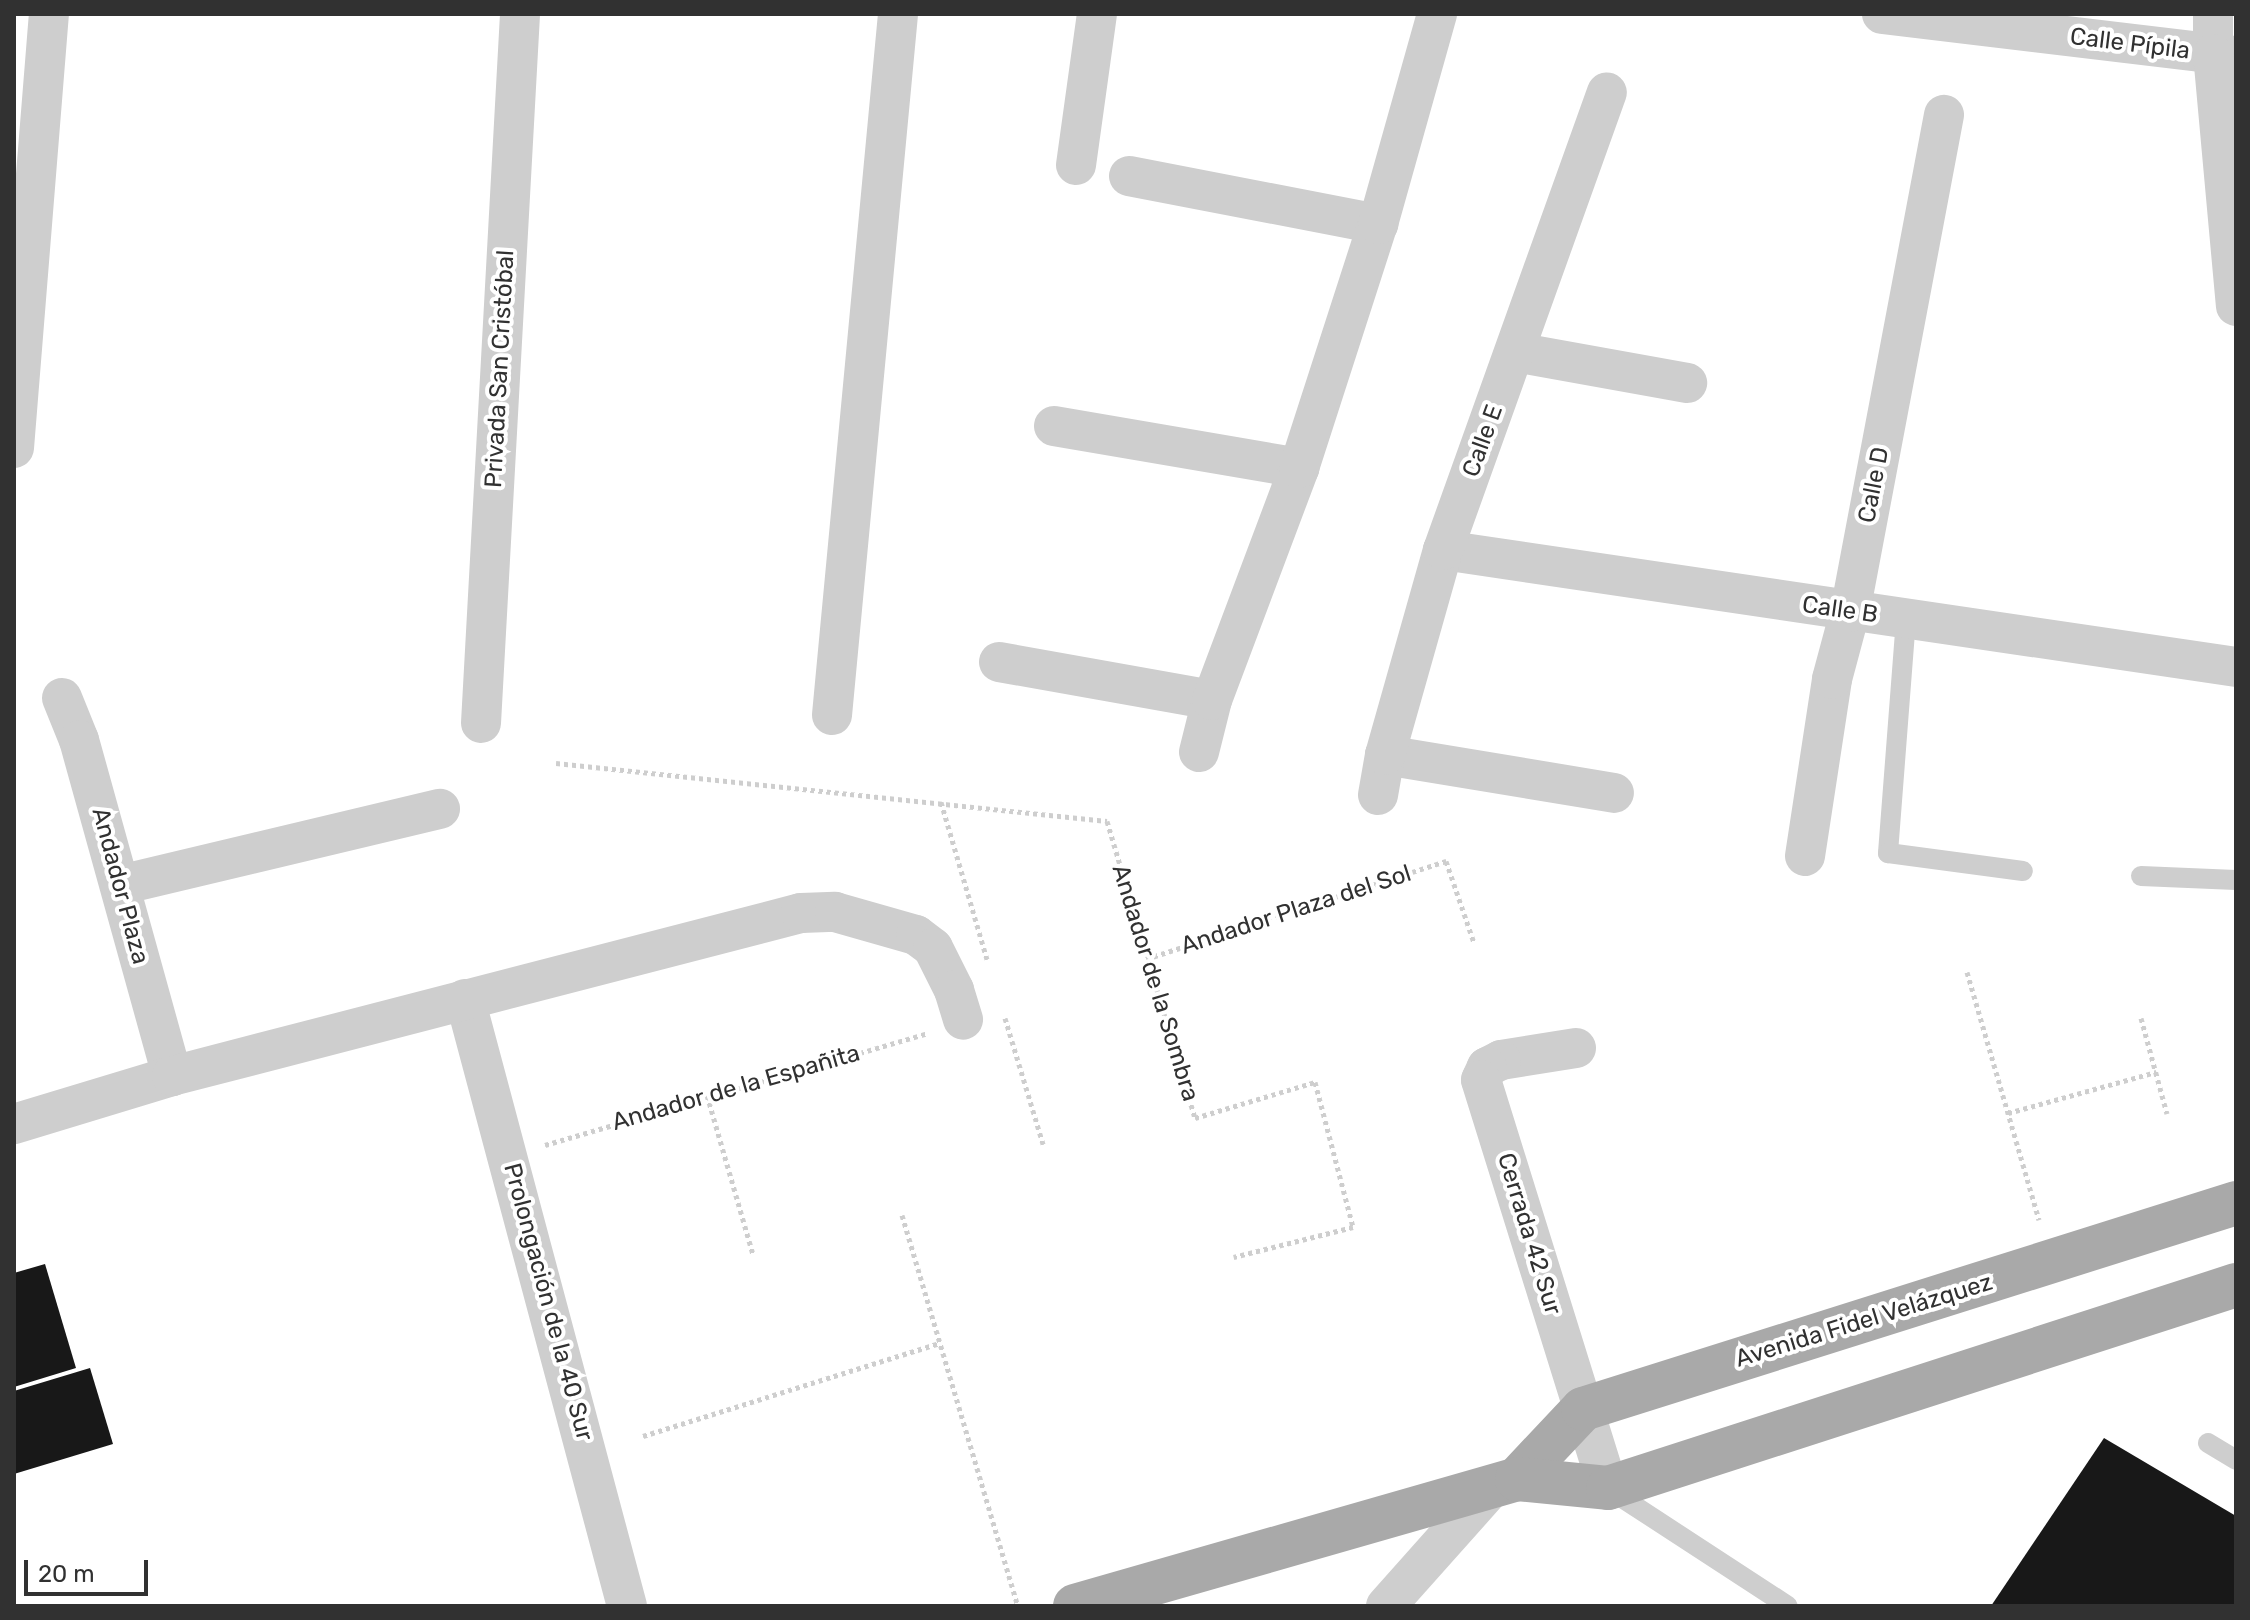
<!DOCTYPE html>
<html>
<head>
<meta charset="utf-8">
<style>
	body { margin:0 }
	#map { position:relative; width:2250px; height:1620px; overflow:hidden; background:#fff; font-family:Rubik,sans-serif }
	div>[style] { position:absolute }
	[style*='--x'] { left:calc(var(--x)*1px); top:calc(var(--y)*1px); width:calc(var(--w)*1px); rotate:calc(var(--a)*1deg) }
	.building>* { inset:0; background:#181818 }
	.path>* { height:5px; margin-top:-2.5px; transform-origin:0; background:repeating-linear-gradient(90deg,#cecece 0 4px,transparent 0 8px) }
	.service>* { height:20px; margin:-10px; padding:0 10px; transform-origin:10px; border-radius:10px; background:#cecece }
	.minor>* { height:40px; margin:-20px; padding:0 20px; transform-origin:20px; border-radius:20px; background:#cecece }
	.primary>* { height:44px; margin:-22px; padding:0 22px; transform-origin:22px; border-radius:22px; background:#a9a9a9 }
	span { translate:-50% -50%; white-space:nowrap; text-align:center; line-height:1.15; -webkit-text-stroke:8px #fff; paint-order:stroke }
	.street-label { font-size:24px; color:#313131 }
	.frame { position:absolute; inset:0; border:16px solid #313131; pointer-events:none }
	.scale { position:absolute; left:24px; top:1560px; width:124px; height:36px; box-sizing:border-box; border:4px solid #313131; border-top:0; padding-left:10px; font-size:24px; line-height:28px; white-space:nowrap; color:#313131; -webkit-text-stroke:6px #fff; paint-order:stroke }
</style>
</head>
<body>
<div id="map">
	<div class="building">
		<div style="clip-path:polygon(45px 1264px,76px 1368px,14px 1387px,14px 1273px)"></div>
		<div style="clip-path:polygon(90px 1368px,113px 1444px,14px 1474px,14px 1391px)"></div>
		<div style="clip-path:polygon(2104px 1438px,2236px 1516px,2236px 1606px,1991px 1606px)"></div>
	</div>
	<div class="path">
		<div style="--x:556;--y:763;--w:554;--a:6.01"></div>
		<div style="--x:1107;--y:821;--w:310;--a:73.5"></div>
		<div style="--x:1195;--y:1118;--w:125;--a:-16.7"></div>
		<div style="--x:1315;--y:1082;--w:150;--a:75.3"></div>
		<div style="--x:1353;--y:1227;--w:123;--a:165.9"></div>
		<div style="--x:941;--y:802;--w:164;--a:73.7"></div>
		<div style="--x:1146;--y:959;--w:316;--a:-18.1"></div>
		<div style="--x:1446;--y:861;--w:87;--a:71.1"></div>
		<div style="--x:1967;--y:972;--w:258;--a:73.8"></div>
		<div style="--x:1005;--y:1018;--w:132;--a:73.2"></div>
		<div style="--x:2141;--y:1018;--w:99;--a:74.8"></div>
		<div style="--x:707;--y:1095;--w:166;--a:73.9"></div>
		<div style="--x:2008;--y:1113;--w:154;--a:-15.5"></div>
		<div style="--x:545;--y:1145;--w:398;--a:-16.3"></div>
		<div style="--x:902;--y:1215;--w:408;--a:73.5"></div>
		<div style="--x:643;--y:1436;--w:311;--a:-17.4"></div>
	</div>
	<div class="service">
		<div style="--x:1906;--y:619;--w:235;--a:94.4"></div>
		<div style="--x:1888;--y:853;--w:136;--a:7.6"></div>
		<div style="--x:2141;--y:876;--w:95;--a:2.4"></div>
		<div style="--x:2208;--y:1443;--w:33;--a:31"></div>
		<div style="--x:1610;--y:1490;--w:212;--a:33.1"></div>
	</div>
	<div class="minor">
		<div style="--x:1882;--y:14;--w:356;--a:6.8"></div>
		<div style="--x:2213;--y:14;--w:40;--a:90"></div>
		<div style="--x:2213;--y:54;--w:253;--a:84.8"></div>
		<div style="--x:1076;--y:165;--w:152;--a:-82.1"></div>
		<div style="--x:1129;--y:176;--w:254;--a:10.9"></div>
		<div style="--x:1515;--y:352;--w:175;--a:10.2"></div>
		<div style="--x:1054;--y:426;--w:249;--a:9.7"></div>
		<div style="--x:14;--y:448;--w:435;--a:-85.4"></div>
		<div style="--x:1443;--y:550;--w:802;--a:8.39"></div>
		<div style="--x:999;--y:662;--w:216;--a:10.1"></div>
		<div style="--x:62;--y:698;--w:45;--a:68"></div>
		<div style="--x:79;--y:740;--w:349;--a:74.5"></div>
		<div style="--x:832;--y:715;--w:704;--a:-84.62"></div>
		<div style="--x:481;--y:723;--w:710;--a:-86.85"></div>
		<div style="--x:1199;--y:752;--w:54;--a:-76"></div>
		<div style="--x:1212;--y:700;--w:248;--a:-69.4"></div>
		<div style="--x:1299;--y:468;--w:256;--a:-72.1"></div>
		<div style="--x:1378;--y:224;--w:218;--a:-74.3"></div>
		<div style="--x:1385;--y:755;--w:232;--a:9.4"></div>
		<div style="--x:1378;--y:795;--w:41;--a:-80.1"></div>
		<div style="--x:1385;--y:755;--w:213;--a:-74.2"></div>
		<div style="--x:1443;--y:550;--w:486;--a:-70.3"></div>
		<div style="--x:1805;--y:856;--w:179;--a:-81.3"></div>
		<div style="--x:1832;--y:679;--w:69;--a:-75"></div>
		<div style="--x:1850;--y:612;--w:506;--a:-79.29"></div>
		<div style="--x:120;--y:885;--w:329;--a:-13.4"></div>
		<div style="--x:465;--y:999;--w:628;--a:75.06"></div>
		<div style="--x:1576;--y:1048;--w:76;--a:170.9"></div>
		<div style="--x:1501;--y:1060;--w:16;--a:153"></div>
		<div style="--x:1487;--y:1067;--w:14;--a:115"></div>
		<div style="--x:1481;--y:1080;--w:427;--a:72.7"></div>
		<div style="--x:14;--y:1124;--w:165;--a:-16.9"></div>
		<div style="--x:172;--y:1076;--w:650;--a:-14.53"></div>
		<div style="--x:801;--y:913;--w:34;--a:-2"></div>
		<div style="--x:835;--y:912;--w:84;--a:15.9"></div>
		<div style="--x:916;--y:935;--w:21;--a:37"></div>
		<div style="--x:933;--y:948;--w:47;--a:63.4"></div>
		<div style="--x:954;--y:990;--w:31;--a:73"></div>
		<div style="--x:1386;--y:1606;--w:158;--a:-48.3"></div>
	</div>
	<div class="primary">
		<div style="--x:1517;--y:1479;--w:96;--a:-46.7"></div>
		<div style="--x:1583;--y:1409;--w:685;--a:-17.51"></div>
		<div style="--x:1075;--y:1606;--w:460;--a:-16"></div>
		<div style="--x:1517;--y:1479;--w:91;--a:5.6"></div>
		<div style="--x:1608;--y:1488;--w:660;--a:-17.91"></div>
	</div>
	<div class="street-label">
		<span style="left:2130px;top:44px;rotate:7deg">Calle Pípila</span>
		<span style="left:500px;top:369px;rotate:-87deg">Privada San Cristóbal</span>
		<span style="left:1483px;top:441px;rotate:-70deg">Calle E</span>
		<span style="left:1874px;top:485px;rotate:-79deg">Calle D</span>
		<span style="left:1840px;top:610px;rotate:8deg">Calle B</span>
		<span style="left:120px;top:886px;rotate:75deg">Andador Plaza</span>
		<span style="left:1296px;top:910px;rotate:-18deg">Andador Plaza del Sol</span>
		<span style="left:1155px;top:983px;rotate:73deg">Andador de la Sombra</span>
		<span style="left:736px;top:1088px;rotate:-16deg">Andador de la Españita</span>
		<span style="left:1529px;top:1234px;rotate:73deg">Cerrada 42 Sur</span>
		<span style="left:548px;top:1302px;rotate:75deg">Prolongación de la 40 Sur</span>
		<span style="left:1864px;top:1321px;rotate:-17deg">Avenida Fidel Velázquez</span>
	</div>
	<div class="frame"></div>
	<div class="scale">20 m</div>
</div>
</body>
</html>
